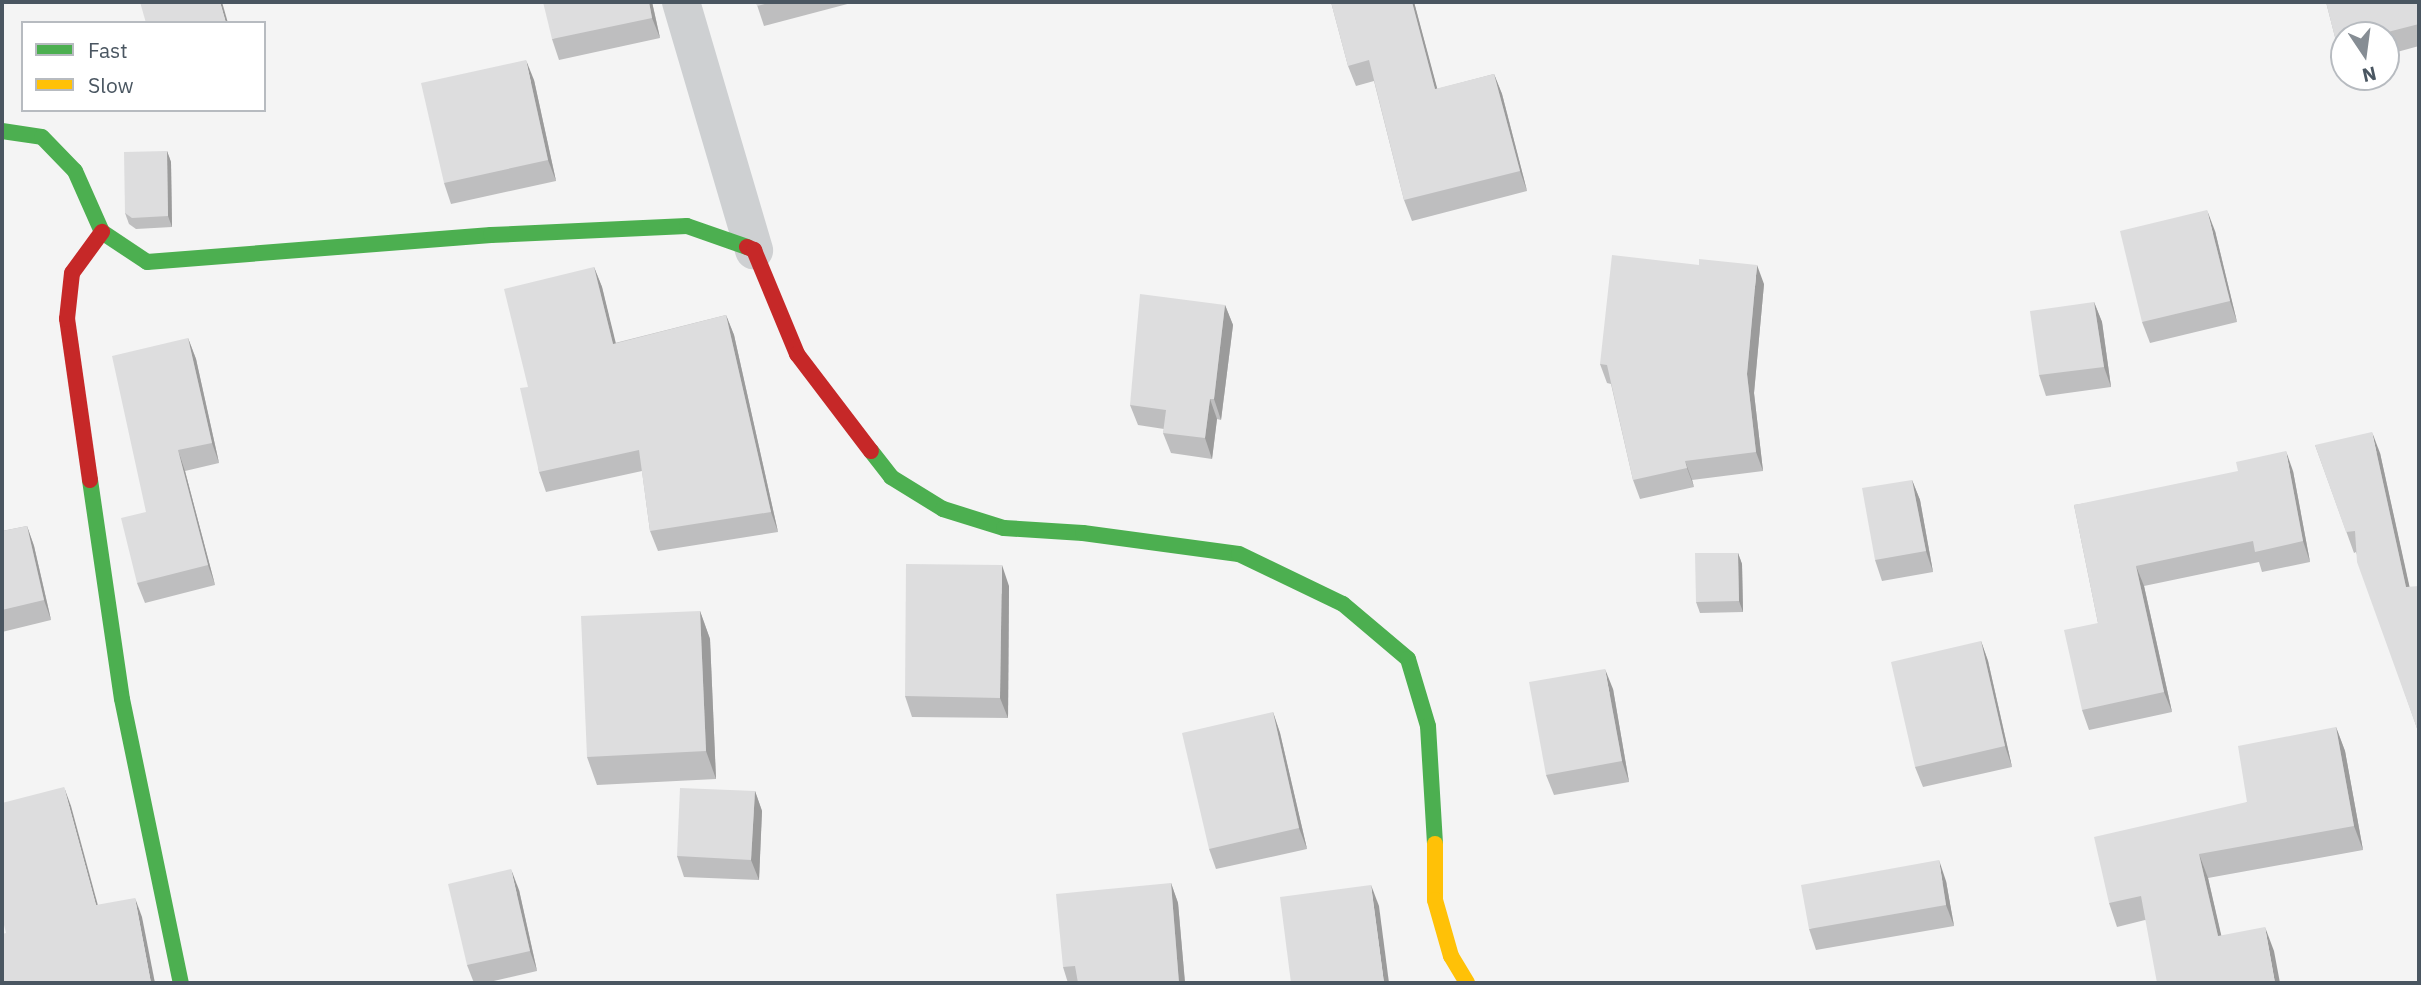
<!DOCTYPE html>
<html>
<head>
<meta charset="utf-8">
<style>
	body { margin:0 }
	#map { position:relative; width:2421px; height:985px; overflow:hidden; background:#f4f4f4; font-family:"IBM Plex Sans",sans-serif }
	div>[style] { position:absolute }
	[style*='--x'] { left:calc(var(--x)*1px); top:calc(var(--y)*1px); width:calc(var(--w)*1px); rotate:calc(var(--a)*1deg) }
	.street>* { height:38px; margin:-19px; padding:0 19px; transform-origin:19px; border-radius:19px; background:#ced0d2 }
	.fast>* { height:16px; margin:-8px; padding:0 8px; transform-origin:8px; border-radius:8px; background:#4caf50 }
	.slow>* { height:16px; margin:-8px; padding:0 8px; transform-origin:8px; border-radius:8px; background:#ffc107 }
	.jam>* { height:16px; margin:-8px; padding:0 8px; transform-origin:8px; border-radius:8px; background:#c62828 }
	.wall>* { inset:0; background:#bebebf }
	.shaded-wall>* { inset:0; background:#9b9b9b }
	.building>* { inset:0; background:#ddddde }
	span { translate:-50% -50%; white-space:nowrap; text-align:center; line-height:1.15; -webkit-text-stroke:5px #fff; paint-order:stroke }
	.frame { position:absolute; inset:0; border:4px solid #4a5661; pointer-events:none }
	.legend { position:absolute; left:21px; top:21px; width:245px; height:91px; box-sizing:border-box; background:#fff; border:2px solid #b7bbc0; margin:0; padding:9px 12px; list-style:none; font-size:21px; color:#4a5661 }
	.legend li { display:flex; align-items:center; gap:14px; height:35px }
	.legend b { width:35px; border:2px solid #b7bbc0 }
	.north { position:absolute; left:2330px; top:21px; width:70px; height:70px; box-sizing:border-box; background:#fff; border:2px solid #b7bbc0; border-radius:50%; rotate:167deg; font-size:19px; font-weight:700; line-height:28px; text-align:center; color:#4a5661 }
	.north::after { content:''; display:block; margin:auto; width:24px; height:32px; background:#868d94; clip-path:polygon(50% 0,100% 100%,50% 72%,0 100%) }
</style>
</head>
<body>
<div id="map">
	<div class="street">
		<div style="--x:681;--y:2;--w:259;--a:73.6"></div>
	</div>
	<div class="fast">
		<div style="--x:2;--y:131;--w:40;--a:8.5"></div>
		<div style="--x:42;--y:137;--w:47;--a:45.9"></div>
		<div style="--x:75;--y:171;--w:67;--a:66.1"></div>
		<div style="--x:102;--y:232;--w:54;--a:33.7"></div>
		<div style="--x:147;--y:262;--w:345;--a:-4.5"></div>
		<div style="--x:491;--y:235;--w:196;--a:-2.6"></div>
		<div style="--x:687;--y:226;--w:64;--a:19.3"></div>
		<div style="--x:871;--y:451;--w:33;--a:52"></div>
		<div style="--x:891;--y:477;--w:61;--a:31.6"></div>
		<div style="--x:943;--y:509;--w:64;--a:17.3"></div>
		<div style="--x:1004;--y:528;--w:79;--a:3.6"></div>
		<div style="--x:1083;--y:533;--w:157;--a:7.7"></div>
		<div style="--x:1239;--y:554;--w:115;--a:25.7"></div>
		<div style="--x:1343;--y:604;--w:85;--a:40.2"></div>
		<div style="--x:1408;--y:659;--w:70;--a:73.4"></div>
		<div style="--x:1428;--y:726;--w:118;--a:86.6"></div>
		<div style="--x:90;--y:480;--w:221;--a:81.7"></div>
		<div style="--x:122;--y:699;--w:290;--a:78.3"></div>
	</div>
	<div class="slow">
		<div style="--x:1435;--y:844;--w:56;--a:90"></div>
		<div style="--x:1435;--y:900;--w:58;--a:74.1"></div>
		<div style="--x:1451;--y:956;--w:31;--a:59"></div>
	</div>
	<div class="jam">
		<div style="--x:747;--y:247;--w:8;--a:23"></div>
		<div style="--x:754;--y:250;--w:113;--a:67.5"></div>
		<div style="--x:797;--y:354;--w:122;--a:52.7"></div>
		<div style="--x:90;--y:480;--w:163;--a:-98.1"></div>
		<div style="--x:67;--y:319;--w:46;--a:-83.8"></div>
		<div style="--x:72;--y:273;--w:51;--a:-53.8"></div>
	</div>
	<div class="wall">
		<div style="clip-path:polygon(652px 2px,660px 38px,559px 60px,552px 39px)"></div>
		<div style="clip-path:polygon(756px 2px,855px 2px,764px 26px)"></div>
		<div style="clip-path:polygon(1331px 2px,1414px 2px,1437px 89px,1494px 74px,1502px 94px,1527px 191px,1412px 221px,1404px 200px,1374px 81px,1356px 86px,1348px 66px)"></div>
		<div style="clip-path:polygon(2326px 2px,2419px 2px,2419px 46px,2386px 55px,2386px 35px,2344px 35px,2344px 64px,2337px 45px)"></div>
		<div style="clip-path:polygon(534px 80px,556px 181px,451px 204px,444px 183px)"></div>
		<div style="clip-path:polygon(167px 151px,171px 162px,172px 227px,136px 229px,129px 224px,125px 213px)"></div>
		<div style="clip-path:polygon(2215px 231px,2237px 322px,2150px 343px,2142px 322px)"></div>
		<div style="clip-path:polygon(594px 267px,602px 287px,615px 343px,726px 315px,734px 335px,778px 532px,658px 551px,650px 531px,642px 471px,546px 492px,539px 472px,528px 387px)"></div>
		<div style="clip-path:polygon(1764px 284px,1754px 393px,1763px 471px,1692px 480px,1694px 487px,1640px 499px,1633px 480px,1611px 384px,1607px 383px,1600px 364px)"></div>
		<div style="clip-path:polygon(2094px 302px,2102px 322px,2111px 387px,2046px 396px,2039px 375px)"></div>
		<div style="clip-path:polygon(1225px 305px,1233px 325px,1221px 420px,1217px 419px,1212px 459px,1171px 453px,1163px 433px,1164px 429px,1138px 425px,1130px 405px)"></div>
		<div style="clip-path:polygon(188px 338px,196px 359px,219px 463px,185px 471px,215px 585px,145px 603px,137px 583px,146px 512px)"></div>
		<div style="clip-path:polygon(2315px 445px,2380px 453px,2409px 586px,2419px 734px,2356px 552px,2354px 553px)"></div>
		<div style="clip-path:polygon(2293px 471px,2310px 562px,2262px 572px,2259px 562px,2144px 586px,2172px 712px,2089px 730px,2082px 710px,2098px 623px,2074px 505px)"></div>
		<div style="clip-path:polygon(1912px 480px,1920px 500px,1933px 572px,1882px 581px,1875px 560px)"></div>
		<div style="clip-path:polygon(27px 526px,34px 546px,51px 620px,2px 632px,2px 531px)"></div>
		<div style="clip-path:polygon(1738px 553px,1742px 564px,1743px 612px,1700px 613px,1696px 602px)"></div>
		<div style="clip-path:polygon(1009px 586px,1008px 718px,912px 717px,905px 696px)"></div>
		<div style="clip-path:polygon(700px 611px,710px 639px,716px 779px,597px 785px,587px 757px)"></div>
		<div style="clip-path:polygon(1981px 641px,1988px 661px,2012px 767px,1923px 787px,1915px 767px)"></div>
		<div style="clip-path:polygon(1613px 689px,1629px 782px,1554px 795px,1546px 775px)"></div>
		<div style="clip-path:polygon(1273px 712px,1280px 733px,1307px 849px,1216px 869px,1209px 849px)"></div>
		<div style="clip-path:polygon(2336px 727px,2345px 751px,2363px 850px,2208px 878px,2221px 936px,2274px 951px,2145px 920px,2117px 927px,2109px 903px,2247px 802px)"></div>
		<div style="clip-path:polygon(755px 791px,762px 811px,759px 880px,684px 877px,677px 856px)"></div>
		<div style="clip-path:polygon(1946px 881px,1954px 926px,1816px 950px,1809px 929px)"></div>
		<div style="clip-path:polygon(1171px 883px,1178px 903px,1185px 983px,1068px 983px,1063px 967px)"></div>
		<div style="clip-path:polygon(519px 890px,537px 971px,485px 983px,474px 983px,467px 965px)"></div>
	</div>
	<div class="shaded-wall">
		<div style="clip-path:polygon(220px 2px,222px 2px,228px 23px,226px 23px)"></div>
		<div style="clip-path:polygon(649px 2px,652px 2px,660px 38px,652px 18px)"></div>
		<div style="clip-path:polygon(1412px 2px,1414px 2px,1443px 110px,1435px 89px)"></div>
		<div style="clip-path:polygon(526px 60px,534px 80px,556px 181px,548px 160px)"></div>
		<div style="clip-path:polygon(1494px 74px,1502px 94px,1527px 191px,1520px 171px)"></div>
		<div style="clip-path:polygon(167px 151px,171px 162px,172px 227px,168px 216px)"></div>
		<div style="clip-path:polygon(2207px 210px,2215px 231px,2237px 322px,2230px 301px)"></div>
		<div style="clip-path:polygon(1757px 265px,1764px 284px,1754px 393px,1763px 471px,1756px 452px,1747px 374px)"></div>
		<div style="clip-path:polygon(594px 267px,602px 287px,621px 364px,613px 344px)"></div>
		<div style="clip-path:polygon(2094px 302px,2102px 322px,2111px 387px,2104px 367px)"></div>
		<div style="clip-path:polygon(1225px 305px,1233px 325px,1221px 420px,1214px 399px)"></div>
		<div style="clip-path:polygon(726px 315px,734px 335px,778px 532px,771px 512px)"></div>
		<div style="clip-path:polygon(188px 338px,196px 359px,219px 463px,212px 443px)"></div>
		<div style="clip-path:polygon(1210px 399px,1217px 419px,1212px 459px,1205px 438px)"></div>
		<div style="clip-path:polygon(2372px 432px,2380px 453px,2414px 607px,2406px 587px)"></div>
		<div style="clip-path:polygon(178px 450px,185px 471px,215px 585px,208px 565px)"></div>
		<div style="clip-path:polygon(2286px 451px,2293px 471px,2310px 562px,2303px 541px)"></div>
		<div style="clip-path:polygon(1685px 461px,1692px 480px,1694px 487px,1687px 468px)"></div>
		<div style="clip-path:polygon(1912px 480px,1920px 500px,1933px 572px,1926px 551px)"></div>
		<div style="clip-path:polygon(27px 526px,34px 546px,51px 620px,44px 600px)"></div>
		<div style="clip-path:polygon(1738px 553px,1742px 564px,1743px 612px,1739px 601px)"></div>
		<div style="clip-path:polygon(1002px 565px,1009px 586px,1008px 718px,1000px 698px)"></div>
		<div style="clip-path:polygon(2136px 566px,2144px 586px,2172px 712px,2164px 692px)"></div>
		<div style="clip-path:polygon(700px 611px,710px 639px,716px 779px,706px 751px)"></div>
		<div style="clip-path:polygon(1981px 641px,1988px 661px,2012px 767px,2005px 746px)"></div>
		<div style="clip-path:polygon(1605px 669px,1613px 689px,1629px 782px,1622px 761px)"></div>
		<div style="clip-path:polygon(1273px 712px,1280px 733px,1307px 849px,1299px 828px)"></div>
		<div style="clip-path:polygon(2336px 727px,2345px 751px,2363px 850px,2354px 826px)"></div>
		<div style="clip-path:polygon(64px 787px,71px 806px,103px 924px,96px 905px)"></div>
		<div style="clip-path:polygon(755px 791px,762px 811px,759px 880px,751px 860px)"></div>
		<div style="clip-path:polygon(2199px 854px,2208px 878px,2227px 960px,2218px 936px)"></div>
		<div style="clip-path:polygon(1939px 860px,1946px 881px,1954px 926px,1946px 905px)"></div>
		<div style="clip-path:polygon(511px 869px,519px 890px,537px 971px,530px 951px)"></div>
		<div style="clip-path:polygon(1171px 883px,1178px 903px,1185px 983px,1179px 983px)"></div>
		<div style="clip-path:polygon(1371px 885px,1379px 906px,1389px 983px,1384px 983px)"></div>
		<div style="clip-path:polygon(135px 898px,142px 917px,155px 983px,151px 983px)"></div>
		<div style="clip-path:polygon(2265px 927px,2274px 951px,2280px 983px,2275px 983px)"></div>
	</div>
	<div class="building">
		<div style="clip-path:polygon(140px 2px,220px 2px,226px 23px,146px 23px)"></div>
		<div style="clip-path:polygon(543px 2px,649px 2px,652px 18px,552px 39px)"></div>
		<div style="clip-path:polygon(756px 2px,772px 2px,757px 6px)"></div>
		<div style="clip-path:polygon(1331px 2px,1412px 2px,1435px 89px,1494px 74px,1520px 171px,1404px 200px,1369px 60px,1348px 66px)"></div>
		<div style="clip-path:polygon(2326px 2px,2419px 2px,2419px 24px,2376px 35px,2344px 35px,2344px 43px,2337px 45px)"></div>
		<div style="clip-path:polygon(526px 60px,548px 160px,444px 183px,421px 83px)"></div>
		<div style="clip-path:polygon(167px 151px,168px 216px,132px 218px,125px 213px,124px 152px)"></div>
		<div style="clip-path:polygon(2207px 210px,2230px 301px,2142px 322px,2120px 231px)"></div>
		<div style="clip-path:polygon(1612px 255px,1699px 265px,1699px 259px,1757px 265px,1747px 374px,1756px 452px,1685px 461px,1687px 468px,1633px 480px,1607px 365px,1600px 364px)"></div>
		<div style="clip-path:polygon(594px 267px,613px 344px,726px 315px,771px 512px,650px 531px,639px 450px,539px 472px,520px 388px,528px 387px,504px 289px)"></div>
		<div style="clip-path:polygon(1140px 294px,1225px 305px,1214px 399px,1210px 399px,1205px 438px,1163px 433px,1166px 410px,1130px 405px)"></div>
		<div style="clip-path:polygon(2094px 302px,2104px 367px,2039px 375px,2030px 311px)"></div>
		<div style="clip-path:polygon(188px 338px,212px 443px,178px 450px,208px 565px,137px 583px,121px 518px,146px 512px,112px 356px)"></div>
		<div style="clip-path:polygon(2372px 432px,2406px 587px,2419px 586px,2419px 734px,2357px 562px,2355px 531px,2346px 532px,2315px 445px)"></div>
		<div style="clip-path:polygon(2286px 451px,2303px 541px,2255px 552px,2253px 541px,2136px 566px,2164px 692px,2082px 710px,2064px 630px,2098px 623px,2074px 505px,2238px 471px,2236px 462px)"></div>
		<div style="clip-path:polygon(1912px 480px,1926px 551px,1875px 560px,1862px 488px)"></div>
		<div style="clip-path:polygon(27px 526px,44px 600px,2px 610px,2px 531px)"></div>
		<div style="clip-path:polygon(1695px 553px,1738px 553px,1739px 601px,1696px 602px)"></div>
		<div style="clip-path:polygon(906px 564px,1002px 565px,1000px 698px,905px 696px)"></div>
		<div style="clip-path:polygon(700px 611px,706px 751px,587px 757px,581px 616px)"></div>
		<div style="clip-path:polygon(1981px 641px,2005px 746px,1915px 767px,1891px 662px)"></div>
		<div style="clip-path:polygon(1605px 669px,1622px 761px,1546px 775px,1529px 682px)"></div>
		<div style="clip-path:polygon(1273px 712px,1299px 828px,1209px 849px,1182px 733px)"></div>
		<div style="clip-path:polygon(2336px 727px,2354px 826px,2199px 854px,2218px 936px,2265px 927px,2275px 983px,2157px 983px,2141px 896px,2109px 903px,2094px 837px,2247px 802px,2238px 746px)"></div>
		<div style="clip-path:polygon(64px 787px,96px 905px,135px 898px,151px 983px,2px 983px,2px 934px,6px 933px,2px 917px,2px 803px)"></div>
		<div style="clip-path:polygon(680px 788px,755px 791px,751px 860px,677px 856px)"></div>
		<div style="clip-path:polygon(1939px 860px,1946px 905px,1809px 929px,1801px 885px)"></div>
		<div style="clip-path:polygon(511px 869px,530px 951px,467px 965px,448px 884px)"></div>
		<div style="clip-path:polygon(1171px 883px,1179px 983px,1078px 983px,1075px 966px,1063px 967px,1056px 894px)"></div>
		<div style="clip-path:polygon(1371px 885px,1384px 983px,1291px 983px,1280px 897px)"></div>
	</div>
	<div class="frame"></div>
	<ul class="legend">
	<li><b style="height:9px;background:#4caf50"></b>Fast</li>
	<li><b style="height:9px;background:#ffc107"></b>Slow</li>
	</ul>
	<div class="north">N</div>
</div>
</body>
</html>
